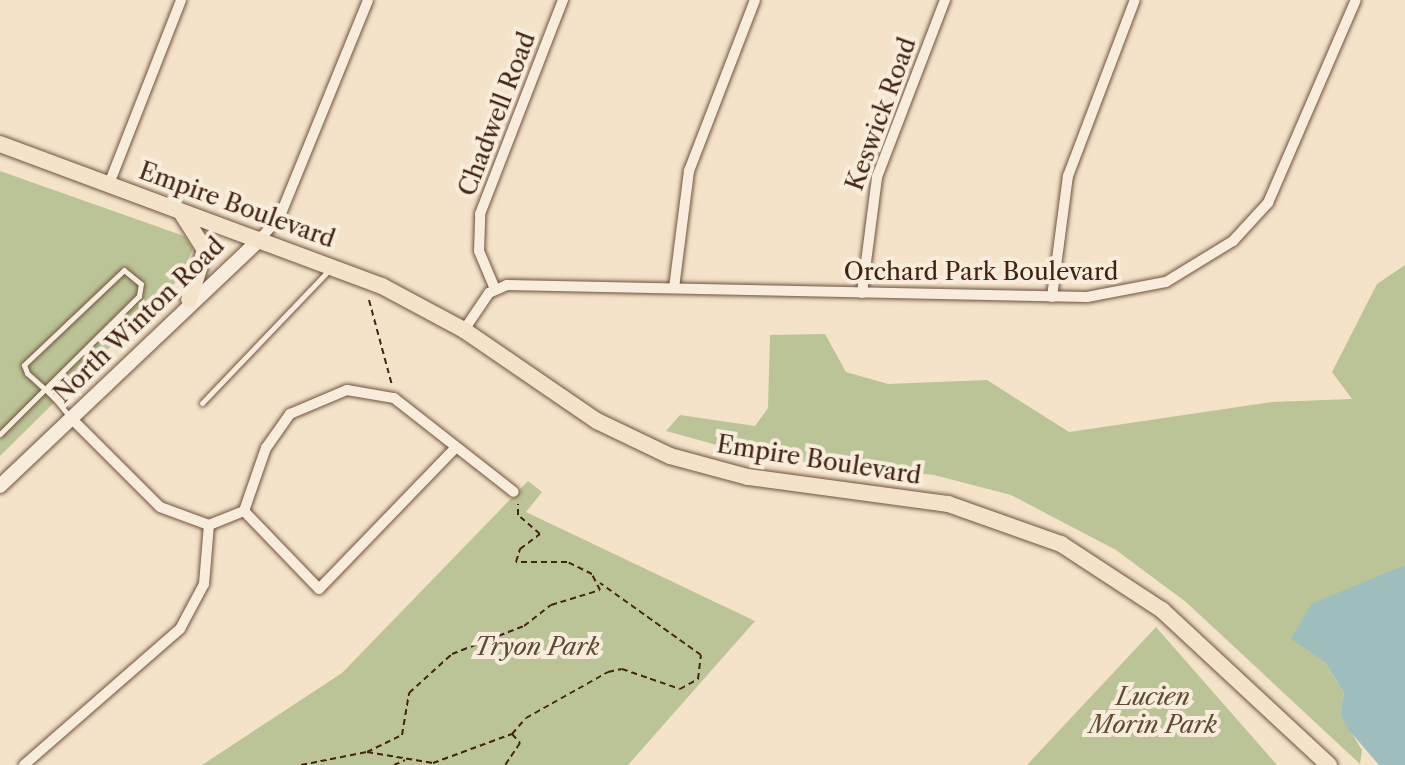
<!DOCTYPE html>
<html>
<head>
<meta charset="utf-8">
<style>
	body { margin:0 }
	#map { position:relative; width:1405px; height:765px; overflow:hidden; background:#f4e3c9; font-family:"Libre Caslon Text",serif }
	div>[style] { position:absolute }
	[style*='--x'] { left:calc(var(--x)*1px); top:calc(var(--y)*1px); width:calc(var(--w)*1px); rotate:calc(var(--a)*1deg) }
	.green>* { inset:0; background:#bbc496 }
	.water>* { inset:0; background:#9ebdbd }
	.path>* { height:2px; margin-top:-1px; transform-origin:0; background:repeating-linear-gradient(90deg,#432211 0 6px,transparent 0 10px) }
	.roads { filter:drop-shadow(0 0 2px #6f523f) drop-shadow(0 0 2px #6f523f) }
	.service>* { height:5px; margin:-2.5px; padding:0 2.5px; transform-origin:2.5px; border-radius:2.5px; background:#f8eddc }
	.minor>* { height:10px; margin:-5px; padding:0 5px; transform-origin:5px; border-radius:5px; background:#f8eddc }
	.secondary>* { height:14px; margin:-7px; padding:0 7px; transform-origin:7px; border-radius:7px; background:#f8eddc }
	.primary>* { height:16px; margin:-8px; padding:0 8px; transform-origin:8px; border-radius:8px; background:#f4e3c9 }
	span { translate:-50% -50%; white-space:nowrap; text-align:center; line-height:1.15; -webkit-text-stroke:8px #f8eddc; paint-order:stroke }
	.street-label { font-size:24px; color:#432211 }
	.park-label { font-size:24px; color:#614a32; font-style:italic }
</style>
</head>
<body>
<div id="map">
	<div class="green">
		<div style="clip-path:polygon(0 171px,184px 236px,193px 249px,178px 280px,0 456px)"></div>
		<div style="clip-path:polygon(1405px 265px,1405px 565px,1379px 578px,1325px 662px,1344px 693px,1340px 714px,1362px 750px,1360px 764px,1186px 602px,1116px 550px,1011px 495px,934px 475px,768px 459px,666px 431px,680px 415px,755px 426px,768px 408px,770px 335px,825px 334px,846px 372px,888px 384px,987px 380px,1069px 432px,1272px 402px,1352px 399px,1332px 372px,1377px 284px)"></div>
		<div style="clip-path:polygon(528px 481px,542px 492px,526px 512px,755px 621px,628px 765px,202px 765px,342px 673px)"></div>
		<div style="clip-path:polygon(1156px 627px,1277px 765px,1027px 765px)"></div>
	</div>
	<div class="water">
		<div style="clip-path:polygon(1405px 565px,1405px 765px,1379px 765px,1348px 729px,1340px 714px,1344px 693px,1325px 662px,1291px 639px,1311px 604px)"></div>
	</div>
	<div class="path">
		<div style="--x:369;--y:300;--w:88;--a:74.9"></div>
		<div style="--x:512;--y:734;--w:21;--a:-49"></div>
		<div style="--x:526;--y:718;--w:94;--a:-29.3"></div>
		<div style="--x:608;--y:672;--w:14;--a:-12"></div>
		<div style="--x:622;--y:669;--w:61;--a:19"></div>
		<div style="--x:680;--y:689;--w:21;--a:-29"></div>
		<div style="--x:698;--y:679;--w:24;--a:-83"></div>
		<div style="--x:701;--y:655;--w:124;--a:-144.5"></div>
		<div style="--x:367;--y:752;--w:39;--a:-26"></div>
		<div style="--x:402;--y:735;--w:43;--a:-80.5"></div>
		<div style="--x:409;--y:693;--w:58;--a:-42.2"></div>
		<div style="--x:452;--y:654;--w:77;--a:-21.3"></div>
		<div style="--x:524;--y:626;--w:34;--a:-38"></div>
		<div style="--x:551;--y:605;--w:51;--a:-17"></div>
		<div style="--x:600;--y:590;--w:18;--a:-117"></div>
		<div style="--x:592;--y:574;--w:28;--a:-154"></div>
		<div style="--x:567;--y:562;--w:51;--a:180"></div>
		<div style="--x:516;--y:562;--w:14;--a:-73"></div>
		<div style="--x:520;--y:549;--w:25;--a:-37"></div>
		<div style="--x:540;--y:534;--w:29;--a:-139"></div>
		<div style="--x:518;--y:515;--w:11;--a:-90"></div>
		<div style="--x:301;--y:765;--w:67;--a:-11.1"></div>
		<div style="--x:367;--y:752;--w:67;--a:9.5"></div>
		<div style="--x:433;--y:763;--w:84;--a:-20.2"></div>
		<div style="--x:512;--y:734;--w:12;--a:48"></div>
		<div style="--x:520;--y:743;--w:27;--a:124"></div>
		<div style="--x:394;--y:765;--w:12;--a:-24"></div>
	</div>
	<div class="roads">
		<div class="service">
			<div style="--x:202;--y:403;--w:185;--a:-46.3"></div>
			<div style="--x:0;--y:434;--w:64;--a:-45"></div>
			<div style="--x:45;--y:389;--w:132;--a:-44.7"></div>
			<div style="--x:139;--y:296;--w:12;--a:-81"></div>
			<div style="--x:141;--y:284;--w:22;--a:-141"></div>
			<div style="--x:124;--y:270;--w:138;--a:136.5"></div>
			<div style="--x:24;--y:365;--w:9;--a:69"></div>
			<div style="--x:27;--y:373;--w:24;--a:42"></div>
			<div style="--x:45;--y:389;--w:17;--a:45"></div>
			<div style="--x:57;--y:401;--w:19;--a:51"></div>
		</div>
		<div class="minor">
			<div style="--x:109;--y:184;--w:198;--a:-68.6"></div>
			<div style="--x:261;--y:238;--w:29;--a:-49"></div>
			<div style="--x:280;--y:216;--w:233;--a:-67.8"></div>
			<div style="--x:674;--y:288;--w:118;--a:-82.7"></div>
			<div style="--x:689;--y:171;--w:183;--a:-68.9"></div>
			<div style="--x:495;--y:289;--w:41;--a:-112.8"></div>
			<div style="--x:479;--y:251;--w:37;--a:-88"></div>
			<div style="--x:480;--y:214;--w:230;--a:-68.8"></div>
			<div style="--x:862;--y:293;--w:117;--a:-82.6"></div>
			<div style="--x:877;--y:177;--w:190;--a:-69"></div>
			<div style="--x:1052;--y:297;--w:122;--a:-82.5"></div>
			<div style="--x:1068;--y:176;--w:188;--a:-69.2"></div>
			<div style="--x:464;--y:330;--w:45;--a:-56"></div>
			<div style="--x:489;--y:293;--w:20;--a:-24"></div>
			<div style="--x:507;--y:285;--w:580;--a:1.19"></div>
			<div style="--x:1087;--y:297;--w:80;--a:-10.8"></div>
			<div style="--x:1166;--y:282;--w:79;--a:-31.5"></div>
			<div style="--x:1233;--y:241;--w:52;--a:-47.4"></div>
			<div style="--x:1268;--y:203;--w:221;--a:-66.6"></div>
			<div style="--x:70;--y:417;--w:127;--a:45"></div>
			<div style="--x:160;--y:507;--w:52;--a:20.2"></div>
			<div style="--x:209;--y:525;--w:38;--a:-22"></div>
			<div style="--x:244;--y:511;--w:67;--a:-70.8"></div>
			<div style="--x:266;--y:448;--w:42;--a:-54.8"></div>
			<div style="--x:290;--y:414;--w:62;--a:-22.8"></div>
			<div style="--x:347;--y:390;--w:48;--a:9.7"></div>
			<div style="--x:394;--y:398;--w:152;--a:38.1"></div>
			<div style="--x:244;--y:511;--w:108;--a:46.1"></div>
			<div style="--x:319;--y:589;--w:193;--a:-46"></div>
			<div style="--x:24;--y:765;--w:207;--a:-41.1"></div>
			<div style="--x:180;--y:629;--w:51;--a:-61.9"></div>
			<div style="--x:204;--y:584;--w:59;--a:-85.2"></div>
		</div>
		<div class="secondary">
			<div style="--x:0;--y:486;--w:360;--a:-43.5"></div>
		</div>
		<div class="primary">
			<div style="--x:0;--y:144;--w:408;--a:20.4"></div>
			<div style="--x:382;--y:286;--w:93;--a:28.2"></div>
			<div style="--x:464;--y:330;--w:161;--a:34.4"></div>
			<div style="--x:597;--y:421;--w:81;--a:25.6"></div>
			<div style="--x:670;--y:456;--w:81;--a:15.1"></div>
			<div style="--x:748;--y:477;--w:202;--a:7.7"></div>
			<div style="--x:948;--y:504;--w:120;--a:19.5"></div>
			<div style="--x:1061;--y:544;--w:121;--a:33.2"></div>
			<div style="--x:1162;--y:610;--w:228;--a:42.9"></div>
			<div style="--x:181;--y:212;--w:45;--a:57.7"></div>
			<div style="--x:205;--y:250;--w:52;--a:107.7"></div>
		</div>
	</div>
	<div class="street-label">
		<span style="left:497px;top:114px;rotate:-69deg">Chadwell Road</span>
		<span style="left:881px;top:114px;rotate:-70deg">Keswick Road</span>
		<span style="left:237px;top:205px;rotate:20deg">Empire Boulevard</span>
		<span style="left:981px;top:272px">Orchard Park Boulevard</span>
		<span style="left:139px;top:320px;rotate:-44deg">North Winton Road</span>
		<span style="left:819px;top:460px;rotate:9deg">Empire Boulevard</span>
	</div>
	<div class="park-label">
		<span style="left:537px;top:647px">Tryon Park</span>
		<span style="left:1153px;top:711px">Lucien<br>Morin Park</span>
	</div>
</div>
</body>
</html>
